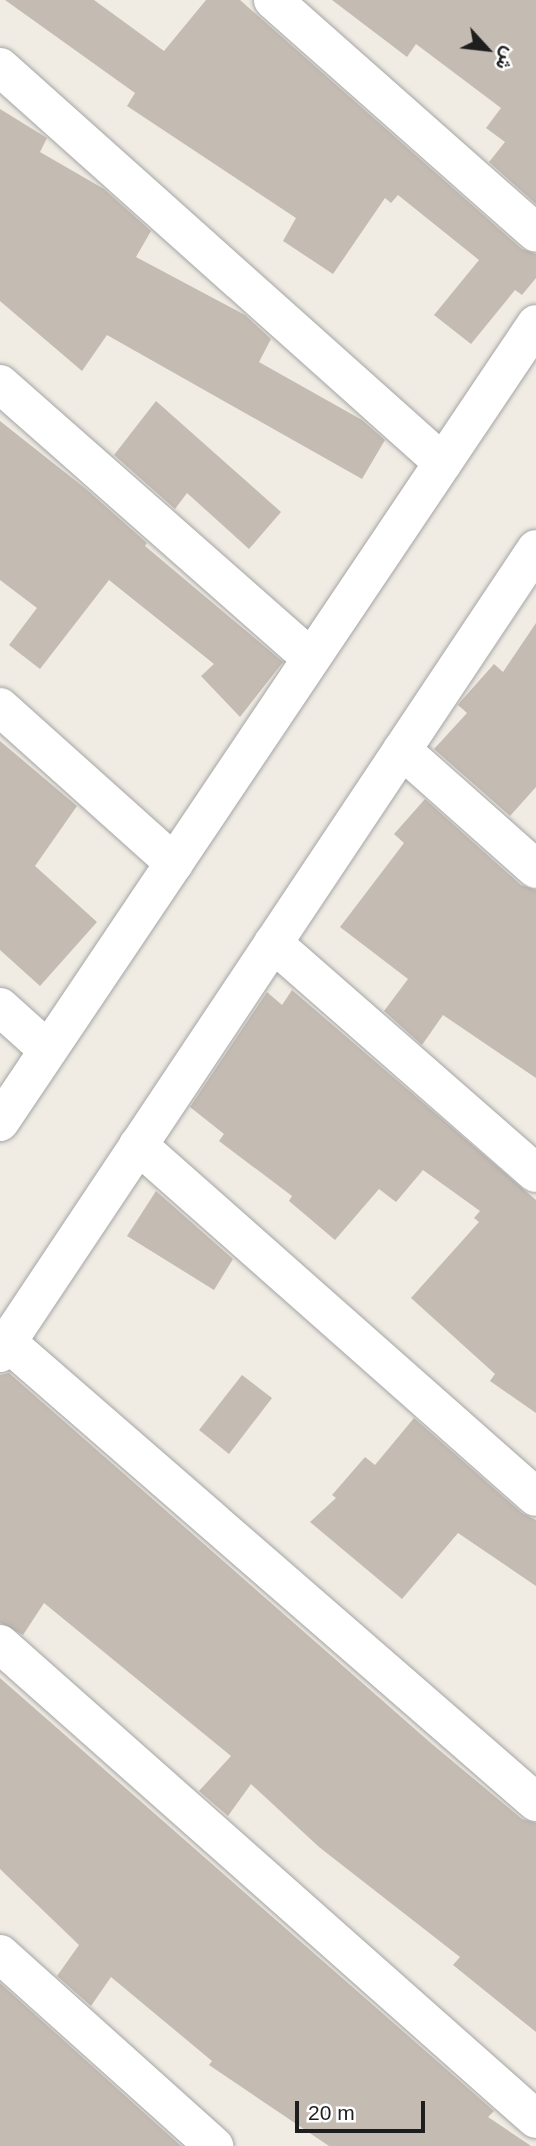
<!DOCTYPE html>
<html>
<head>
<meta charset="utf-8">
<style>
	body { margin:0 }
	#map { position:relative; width:536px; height:2146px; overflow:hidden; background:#f0ece4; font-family:Arial,Vazirmatn,sans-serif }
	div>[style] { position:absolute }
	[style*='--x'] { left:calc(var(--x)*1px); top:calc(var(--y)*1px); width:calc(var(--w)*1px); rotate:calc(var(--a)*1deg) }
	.building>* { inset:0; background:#c4bbb3 }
	.roads { filter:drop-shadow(0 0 2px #a5a5a5) drop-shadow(0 0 2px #a5a5a5) }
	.minor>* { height:38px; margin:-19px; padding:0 19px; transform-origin:19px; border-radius:19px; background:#fff }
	span { translate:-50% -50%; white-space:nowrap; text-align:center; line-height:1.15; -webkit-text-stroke:5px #fff; paint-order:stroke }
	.north { position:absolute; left:452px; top:14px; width:70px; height:70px; -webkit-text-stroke:5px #fff; paint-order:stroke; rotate:117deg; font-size:19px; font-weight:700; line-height:28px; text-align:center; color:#1e1e1e }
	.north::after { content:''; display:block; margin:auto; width:24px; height:32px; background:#1e1e1e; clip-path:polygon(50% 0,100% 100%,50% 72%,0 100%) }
	.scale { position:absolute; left:295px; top:2101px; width:130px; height:32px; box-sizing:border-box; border:4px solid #1e1e1e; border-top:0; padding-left:9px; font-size:21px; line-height:24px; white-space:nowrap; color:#1e1e1e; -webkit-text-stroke:5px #fff; paint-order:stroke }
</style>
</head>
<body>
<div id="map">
	<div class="building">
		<div style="clip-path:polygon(5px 0,94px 0,164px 51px,206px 0,240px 0,522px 249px,536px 254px,536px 278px,522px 295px,515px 290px,471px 344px,434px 315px,479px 260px,398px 195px,391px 203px,385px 198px,333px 274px,283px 241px,296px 218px,127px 106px,135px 93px)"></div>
		<div style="clip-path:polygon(332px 0,536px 0,536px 204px,489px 162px,505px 142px,486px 128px,501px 108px,416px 44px,407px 57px)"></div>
		<div style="clip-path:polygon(0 109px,47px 138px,40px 152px,104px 189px,151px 231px,136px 257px,245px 315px,271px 339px,259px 362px,362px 420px,385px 440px,362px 479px,107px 335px,82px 371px,0 301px)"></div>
		<div style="clip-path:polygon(156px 401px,281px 512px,249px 549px,187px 493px,175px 509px,114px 455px)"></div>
		<div style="clip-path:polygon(0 421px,86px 489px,147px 543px,145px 546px,283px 662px,240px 717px,201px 676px,214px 664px,109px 580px,40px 669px,9px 645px,37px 608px,0 580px)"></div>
		<div style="clip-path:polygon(536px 623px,536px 787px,510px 816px,434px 749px,467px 713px,458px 705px,462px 700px,494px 664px,503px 672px)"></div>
		<div style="clip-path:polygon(0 741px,77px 806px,35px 866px,97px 922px,40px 986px,0 950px)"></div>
		<div style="clip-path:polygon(425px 799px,521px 885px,536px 890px,536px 1078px,443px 1015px,422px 1045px,384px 1011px,408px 979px,340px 927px,404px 843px,394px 834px)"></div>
		<div style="clip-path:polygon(292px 990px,536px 1200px,536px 1413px,490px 1381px,495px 1374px,411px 1298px,479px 1222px,474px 1218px,480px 1211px,423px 1170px,396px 1202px,379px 1189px,335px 1240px,289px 1201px,292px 1196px,219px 1141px,224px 1134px,190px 1107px,267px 992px,282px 1005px)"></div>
		<div style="clip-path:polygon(156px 1191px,233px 1259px,214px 1290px,127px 1236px)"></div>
		<div style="clip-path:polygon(9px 1373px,432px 1744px,522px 1819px,536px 1823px,536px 2032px,453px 1965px,460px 1957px,319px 1847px,251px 1784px,228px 1816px,199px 1791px,231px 1756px,44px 1603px,23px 1635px,0 1623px,0 1375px)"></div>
		<div style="clip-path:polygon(242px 1375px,272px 1398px,229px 1454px,199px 1430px)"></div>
		<div style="clip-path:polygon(414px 1418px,522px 1513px,536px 1520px,536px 1586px,458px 1533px,402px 1599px,310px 1522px,336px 1498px,332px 1495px,365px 1457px,375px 1465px)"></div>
		<div style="clip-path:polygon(0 1678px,494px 2111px,488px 2117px,531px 2146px,329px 2146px,209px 2065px,212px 2061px,111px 1977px,91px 2006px,57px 1976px,79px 1945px,0 1869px)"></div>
		<div style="clip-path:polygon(0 1983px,181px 2146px,0 2146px)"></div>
	</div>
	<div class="roads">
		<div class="minor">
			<div style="--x:273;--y:0;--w:351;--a:41.5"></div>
			<div style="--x:0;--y:67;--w:594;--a:41.79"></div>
			<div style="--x:0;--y:384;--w:414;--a:41.4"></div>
			<div style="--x:0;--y:707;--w:234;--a:41.9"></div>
			<div style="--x:402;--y:750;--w:179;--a:41.6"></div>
			<div style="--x:273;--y:943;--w:349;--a:41.2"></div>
			<div style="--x:0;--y:1007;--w:64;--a:41.9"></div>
			<div style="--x:0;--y:1122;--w:961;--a:-56.11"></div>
			<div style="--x:138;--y:1145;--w:531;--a:41.49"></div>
			<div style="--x:7;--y:1342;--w:701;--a:41.01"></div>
			<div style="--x:0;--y:1353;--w:966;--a:-56.31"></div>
			<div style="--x:0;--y:1644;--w:716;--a:41.55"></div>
			<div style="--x:0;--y:1954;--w:288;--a:41.9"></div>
		</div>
	</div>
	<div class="north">ش</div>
	<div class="scale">20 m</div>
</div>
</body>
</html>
